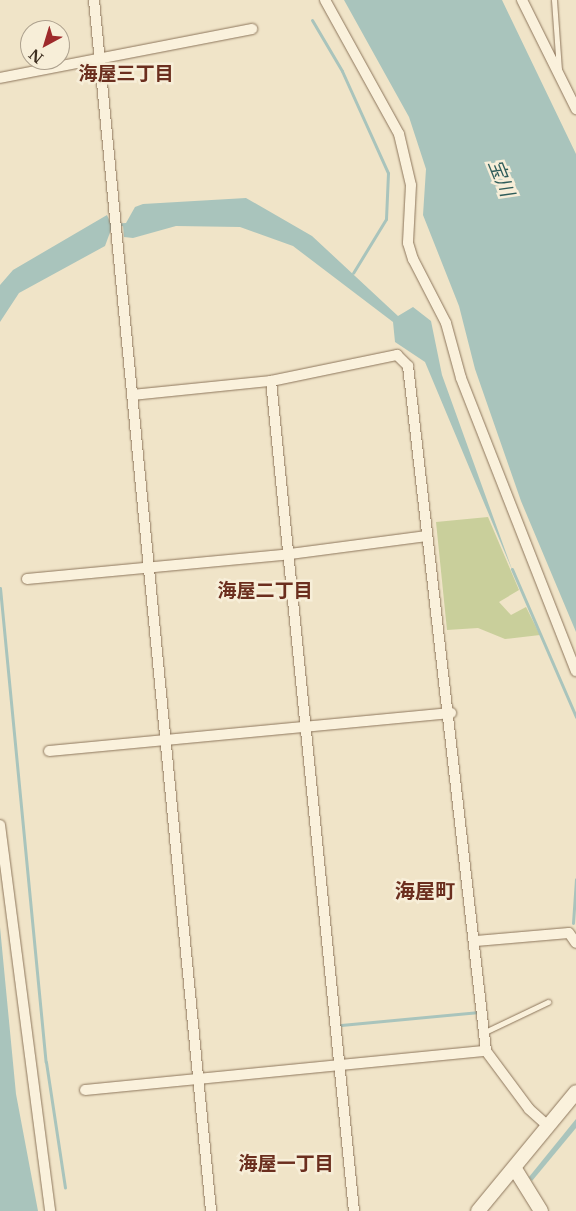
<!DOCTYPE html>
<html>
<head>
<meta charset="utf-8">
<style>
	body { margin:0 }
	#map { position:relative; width:576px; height:1211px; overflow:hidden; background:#f0e4c8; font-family:"Libre Baskerville","Noto Sans JP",serif }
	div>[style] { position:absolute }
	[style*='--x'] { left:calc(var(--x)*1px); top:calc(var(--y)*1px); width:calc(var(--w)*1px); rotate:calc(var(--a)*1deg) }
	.green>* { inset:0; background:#c9cf9b }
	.water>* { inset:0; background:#a9c4bc }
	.stream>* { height:3px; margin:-1.5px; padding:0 1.5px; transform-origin:1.5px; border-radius:1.5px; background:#a9c4bc }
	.roads { filter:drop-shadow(0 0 1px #8d765c) drop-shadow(0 0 1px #8d765c) }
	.lane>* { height:5px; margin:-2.5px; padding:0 2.5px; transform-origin:2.5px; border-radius:2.5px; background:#faf1dc }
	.street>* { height:10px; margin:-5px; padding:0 5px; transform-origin:5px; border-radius:5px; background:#faf1dc }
	.secondary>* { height:14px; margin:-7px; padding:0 7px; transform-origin:7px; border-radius:7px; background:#faf1dc }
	span { translate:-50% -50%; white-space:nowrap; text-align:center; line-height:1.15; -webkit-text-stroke:5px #f7eed8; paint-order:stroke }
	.neighbourhood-label { font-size:19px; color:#6b2e1e; font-weight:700 }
	.water-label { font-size:19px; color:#2f5d5a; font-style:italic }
	.quarter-label { font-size:20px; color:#6b2e1e; font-weight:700 }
	.north { position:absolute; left:20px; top:20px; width:50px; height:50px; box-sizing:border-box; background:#f7eed8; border:1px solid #ada18e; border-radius:50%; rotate:219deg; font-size:14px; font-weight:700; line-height:20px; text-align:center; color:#3d2e20 }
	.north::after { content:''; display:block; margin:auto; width:18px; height:22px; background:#9e2a2b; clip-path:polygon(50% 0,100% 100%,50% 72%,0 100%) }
</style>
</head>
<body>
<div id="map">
	<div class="green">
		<div style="clip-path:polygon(488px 517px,519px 590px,499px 602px,511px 615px,526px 607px,540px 635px,505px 639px,478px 628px,447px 630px,436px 522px)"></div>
	</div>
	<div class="water">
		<div style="clip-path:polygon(344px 0,502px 0,576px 154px,576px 632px,521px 501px,475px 369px,459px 306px,423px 215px,426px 169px,409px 117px)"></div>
		<div style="clip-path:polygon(246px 198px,312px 236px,398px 316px,413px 307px,431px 321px,442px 375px,513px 572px,425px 362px,395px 342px,393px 322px,293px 246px,240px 227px,176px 226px,133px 238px,124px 237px,123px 226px,112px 227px,105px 246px,19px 293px,0 322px,0 285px,13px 270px,107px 215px,111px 224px,126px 223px,135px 207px,143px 204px)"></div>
		<div style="clip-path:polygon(0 927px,16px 1094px,38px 1211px,0 1211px)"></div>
		<div style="clip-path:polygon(576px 1119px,576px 1128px,532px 1181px,529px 1177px)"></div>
	</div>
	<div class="stream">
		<div style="--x:312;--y:20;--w:59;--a:59.5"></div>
		<div style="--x:342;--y:71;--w:112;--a:65.7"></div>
		<div style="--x:388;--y:173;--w:46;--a:92.5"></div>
		<div style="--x:386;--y:219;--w:63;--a:121.4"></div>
		<div style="--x:512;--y:569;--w:161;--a:66.6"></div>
		<div style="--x:0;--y:588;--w:476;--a:84.5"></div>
		<div style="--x:46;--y:1062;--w:127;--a:81.4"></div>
		<div style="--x:573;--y:923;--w:44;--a:-86.1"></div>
		<div style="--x:341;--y:1025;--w:139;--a:-5.4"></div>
	</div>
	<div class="roads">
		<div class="lane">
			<div style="--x:554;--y:0;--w:69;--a:85.9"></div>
			<div style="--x:485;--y:1032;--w:70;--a:-25.5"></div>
		</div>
		<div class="street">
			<div style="--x:94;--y:0;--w:1217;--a:84.48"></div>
			<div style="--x:325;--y:0;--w:153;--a:61.1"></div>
			<div style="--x:399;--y:134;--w:52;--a:76.8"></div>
			<div style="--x:411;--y:185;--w:58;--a:93"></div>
			<div style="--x:408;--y:243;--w:17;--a:73"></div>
			<div style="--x:413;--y:259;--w:72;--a:62.7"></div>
			<div style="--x:446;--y:323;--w:57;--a:74.7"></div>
			<div style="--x:461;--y:378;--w:315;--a:68.6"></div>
			<div style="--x:522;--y:0;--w:122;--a:63.6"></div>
			<div style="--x:0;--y:78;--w:257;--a:-11"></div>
			<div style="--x:271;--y:381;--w:834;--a:84.29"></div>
			<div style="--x:132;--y:395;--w:140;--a:-5.8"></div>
			<div style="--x:271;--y:381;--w:129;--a:-11.7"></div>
			<div style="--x:397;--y:355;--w:16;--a:45"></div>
			<div style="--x:408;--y:366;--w:689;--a:83.5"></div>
			<div style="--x:486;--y:1051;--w:72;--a:53.4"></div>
			<div style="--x:529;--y:1109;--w:27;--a:42"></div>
			<div style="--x:27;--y:579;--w:264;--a:-5.4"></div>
			<div style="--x:290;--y:554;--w:138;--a:-7.5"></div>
			<div style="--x:49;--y:751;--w:404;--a:-5.4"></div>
			<div style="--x:0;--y:825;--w:389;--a:82.6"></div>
			<div style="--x:476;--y:941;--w:93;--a:-4.9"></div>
			<div style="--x:569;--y:933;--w:12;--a:55"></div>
			<div style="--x:85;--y:1090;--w:403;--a:-5.6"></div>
		</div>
		<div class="secondary">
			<div style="--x:515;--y:1169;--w:49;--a:58.2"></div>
			<div style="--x:478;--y:1211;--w:154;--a:-50.5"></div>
		</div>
	</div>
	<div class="neighbourhood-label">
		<span style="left:126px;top:74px">海屋三丁目</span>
		<span style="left:265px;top:591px">海屋二丁目</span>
		<span style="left:286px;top:1164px">海屋一丁目</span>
	</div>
	<div class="water-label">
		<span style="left:501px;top:178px;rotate:68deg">宝川</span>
	</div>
	<div class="quarter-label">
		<span style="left:425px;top:891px">海屋町</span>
	</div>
	<div class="north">N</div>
</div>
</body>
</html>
